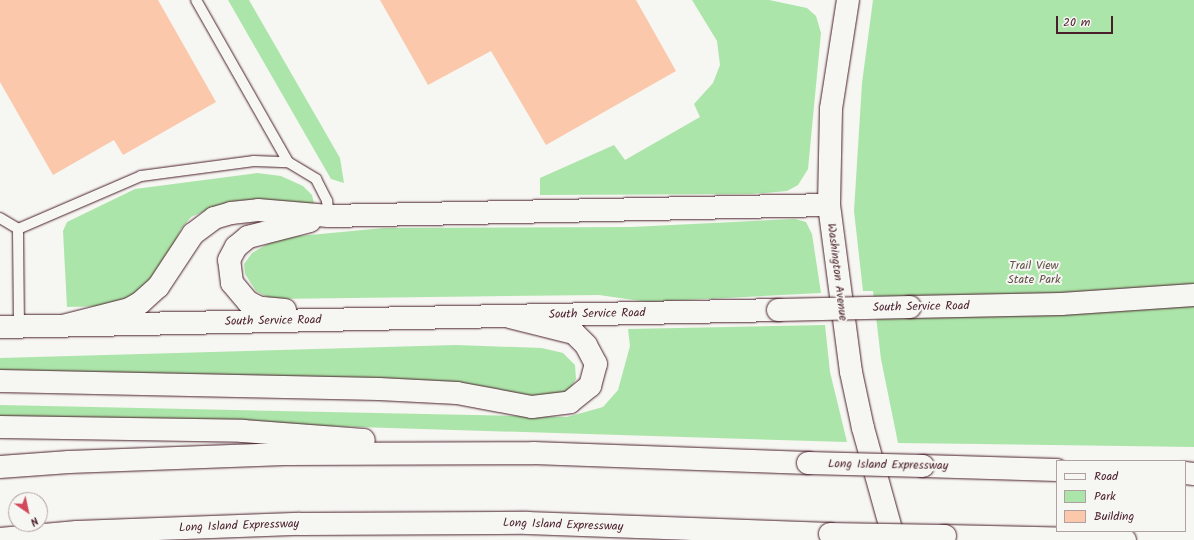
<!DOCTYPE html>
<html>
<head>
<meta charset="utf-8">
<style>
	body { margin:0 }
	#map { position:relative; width:1194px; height:540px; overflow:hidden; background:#f6f6f2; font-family:Kalam,sans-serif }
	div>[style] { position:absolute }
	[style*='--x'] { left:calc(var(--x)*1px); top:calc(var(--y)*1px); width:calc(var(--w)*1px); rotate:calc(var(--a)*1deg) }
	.green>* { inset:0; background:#ace5a9 }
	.building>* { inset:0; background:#fbc8ab }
	.roads { filter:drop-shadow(0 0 1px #4a1f2b) drop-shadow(0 0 1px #4a1f2b) }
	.lane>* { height:10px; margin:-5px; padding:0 5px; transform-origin:5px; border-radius:5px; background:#f6f6f2 }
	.secondary>* { height:22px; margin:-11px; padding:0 11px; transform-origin:11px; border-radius:11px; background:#f6f6f2 }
	.highway>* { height:22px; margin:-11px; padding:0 11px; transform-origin:11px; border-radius:11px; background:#f6f6f2 }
	.bridges { filter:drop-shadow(0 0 1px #4a1f2b) drop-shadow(0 0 1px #4a1f2b) }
	.secondary-bridge>* { height:22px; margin:-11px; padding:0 11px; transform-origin:11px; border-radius:11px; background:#f6f6f2 }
	.highway-bridge>* { height:22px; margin:-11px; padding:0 11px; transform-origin:11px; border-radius:11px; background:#f6f6f2 }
	span { translate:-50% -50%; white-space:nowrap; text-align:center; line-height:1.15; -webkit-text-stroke:4px #f6f6f2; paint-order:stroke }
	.park-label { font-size:12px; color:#62504a }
	.street-label { font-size:12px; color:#4a1f2b }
	.legend { position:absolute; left:1056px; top:460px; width:130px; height:72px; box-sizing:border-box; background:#f6f6f2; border:1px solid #b1a0a2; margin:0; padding:5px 7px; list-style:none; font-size:12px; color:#4a1f2b }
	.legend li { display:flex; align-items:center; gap:8px; height:20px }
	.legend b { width:20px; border:1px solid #b1a0a2 }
	.north { position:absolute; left:8px; top:492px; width:40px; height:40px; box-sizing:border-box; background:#f6f6f2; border:1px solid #b1a0a2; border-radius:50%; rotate:146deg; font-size:11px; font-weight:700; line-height:16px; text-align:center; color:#4a1f2b }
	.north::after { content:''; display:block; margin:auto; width:14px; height:18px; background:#d1495b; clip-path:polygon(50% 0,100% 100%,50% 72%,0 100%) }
	.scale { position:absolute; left:1056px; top:16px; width:57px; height:18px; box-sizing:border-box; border:2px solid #4a1f2b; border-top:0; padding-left:5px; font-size:12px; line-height:14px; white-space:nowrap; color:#4a1f2b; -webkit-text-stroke:3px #f6f6f2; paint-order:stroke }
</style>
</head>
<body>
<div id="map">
	<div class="green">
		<div style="clip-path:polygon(228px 0,249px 0,340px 158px,344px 183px,331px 179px)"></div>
		<div style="clip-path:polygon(692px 0,769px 0,807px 8px,816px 16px,821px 33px,808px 169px,798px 185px,787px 191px,752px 194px,540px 195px,540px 178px,614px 145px,625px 160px,700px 117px,694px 104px,713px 83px,720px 65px,717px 41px)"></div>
		<div style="clip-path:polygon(873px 0,1194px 0,1194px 447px,898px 443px,881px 359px,873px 291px,863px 291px,854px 211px,862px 83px)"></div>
		<div style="clip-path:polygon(257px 173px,281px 176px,303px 186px,312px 195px,314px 203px,205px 211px,191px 217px,181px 229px,160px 273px,136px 297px,107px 306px,67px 307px,63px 231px,67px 222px,135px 189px)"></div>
		<div style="clip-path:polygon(795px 219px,806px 222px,812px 234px,821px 293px,648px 302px,599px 295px,271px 299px,256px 291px,245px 274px,244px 264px,252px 253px,278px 238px,384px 228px,631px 227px)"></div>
		<div style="clip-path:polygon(825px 325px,830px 372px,847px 442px,0 416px,0 405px,567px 417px,603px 407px,618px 390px,630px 346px,628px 329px)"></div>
		<div style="clip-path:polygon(456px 345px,542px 348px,563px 353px,575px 365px,576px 379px,567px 394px,550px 400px,0 375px,0 358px)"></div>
	</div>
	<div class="building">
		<div style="clip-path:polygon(0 0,158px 0,216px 102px,123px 155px,114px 140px,53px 175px,0 82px)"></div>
		<div style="clip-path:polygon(380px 0,636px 0,676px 71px,546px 145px,491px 51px,428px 85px)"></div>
	</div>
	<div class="roads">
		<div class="lane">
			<div style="--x:196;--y:0;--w:186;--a:60.4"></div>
			<div style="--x:0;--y:218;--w:21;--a:31"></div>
			<div style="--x:19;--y:327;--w:98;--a:-90.6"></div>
			<div style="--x:18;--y:229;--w:134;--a:-23.3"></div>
			<div style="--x:141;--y:176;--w:114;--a:-7.6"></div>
			<div style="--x:254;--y:161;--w:34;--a:2"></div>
			<div style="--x:288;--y:162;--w:33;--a:31"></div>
			<div style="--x:316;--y:179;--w:25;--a:63"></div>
			<div style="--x:327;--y:201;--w:15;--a:82"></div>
		</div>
		<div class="secondary">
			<div style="--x:848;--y:0;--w:110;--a:98.9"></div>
			<div style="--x:831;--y:109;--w:96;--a:91.2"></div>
			<div style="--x:829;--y:205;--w:168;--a:82.5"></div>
			<div style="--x:851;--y:372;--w:57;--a:77.9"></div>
			<div style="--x:863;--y:428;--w:116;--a:74.5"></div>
			<div style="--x:910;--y:307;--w:151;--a:-1.1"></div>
			<div style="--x:1061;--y:304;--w:133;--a:-3.9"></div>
			<div style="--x:285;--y:310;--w:25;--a:-175"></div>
			<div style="--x:260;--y:308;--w:13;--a:-153"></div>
			<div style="--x:248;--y:302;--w:25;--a:-130"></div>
			<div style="--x:232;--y:283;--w:23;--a:-97"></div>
			<div style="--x:229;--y:260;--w:15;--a:-62"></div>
			<div style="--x:236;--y:247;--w:16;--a:-40"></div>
			<div style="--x:248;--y:237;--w:64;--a:-14.5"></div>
			<div style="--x:63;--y:326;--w:68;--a:-14.4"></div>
			<div style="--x:129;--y:309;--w:13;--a:-29"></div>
			<div style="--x:140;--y:303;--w:24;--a:-42"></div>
			<div style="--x:158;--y:287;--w:64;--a:-56.6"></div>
			<div style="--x:193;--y:234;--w:26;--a:-37"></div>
			<div style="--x:214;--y:218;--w:18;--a:-16"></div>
			<div style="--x:231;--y:213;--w:27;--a:-6"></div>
			<div style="--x:258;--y:210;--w:71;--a:4.8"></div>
			<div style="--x:329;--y:216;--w:500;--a:-1.26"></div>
			<div style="--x:0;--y:327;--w:778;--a:-1.25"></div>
		</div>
		<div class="highway">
			<div style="--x:0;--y:381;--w:379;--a:1.2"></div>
			<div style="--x:379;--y:389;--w:78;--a:2.9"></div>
			<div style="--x:457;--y:393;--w:76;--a:10.6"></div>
			<div style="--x:532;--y:407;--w:38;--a:-7"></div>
			<div style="--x:570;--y:402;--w:26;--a:-39"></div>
			<div style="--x:590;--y:386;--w:23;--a:-75"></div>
			<div style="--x:596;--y:364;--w:21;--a:-118"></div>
			<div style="--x:586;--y:345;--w:17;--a:-135"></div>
			<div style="--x:574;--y:333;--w:66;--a:-166"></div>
			<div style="--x:0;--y:427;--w:243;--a:0.9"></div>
			<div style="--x:243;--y:431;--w:121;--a:4.3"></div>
			<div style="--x:923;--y:466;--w:134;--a:1.7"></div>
			<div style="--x:0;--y:467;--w:69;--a:-4.1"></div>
			<div style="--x:69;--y:462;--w:216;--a:-2.1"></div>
			<div style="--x:285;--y:454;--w:248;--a:-0.2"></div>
			<div style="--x:533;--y:453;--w:275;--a:2.1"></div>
			<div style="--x:1185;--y:473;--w:9;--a:6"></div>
			<div style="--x:945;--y:536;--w:180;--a:1.3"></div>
			<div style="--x:0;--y:539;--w:77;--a:-5.2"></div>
			<div style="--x:77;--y:532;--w:223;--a:-2.1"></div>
			<div style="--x:300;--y:524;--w:227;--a:-0.3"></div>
			<div style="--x:527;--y:523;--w:303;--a:2.1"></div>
		</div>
	</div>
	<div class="bridges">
		<div class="secondary-bridge">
			<div style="--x:778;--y:310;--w:132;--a:-1.3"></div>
		</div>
		<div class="highway-bridge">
			<div style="--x:808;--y:463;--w:115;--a:1.5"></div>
			<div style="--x:830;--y:534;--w:115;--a:1"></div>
		</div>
	</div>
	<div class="park-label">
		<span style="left:1034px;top:273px">Trail View<br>State Park</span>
	</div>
	<div class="street-label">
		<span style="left:837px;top:272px;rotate:83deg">Washington Avenue</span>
		<span style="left:921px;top:307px;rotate:-1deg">South Service Road</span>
		<span style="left:597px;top:314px;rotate:-1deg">South Service Road</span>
		<span style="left:273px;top:321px;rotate:-1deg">South Service Road</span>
		<span style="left:888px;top:465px;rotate:1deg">Long Island Expressway</span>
		<span style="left:563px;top:525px;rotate:2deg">Long Island Expressway</span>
		<span style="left:239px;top:526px;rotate:-2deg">Long Island Expressway</span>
	</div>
	<ul class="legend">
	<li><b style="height:5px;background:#f6f6f2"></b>Road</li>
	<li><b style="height:11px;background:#ace5a9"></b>Park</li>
	<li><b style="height:11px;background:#fbc8ab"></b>Building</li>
	</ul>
	<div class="north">N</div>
	<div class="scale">20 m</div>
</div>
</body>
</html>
